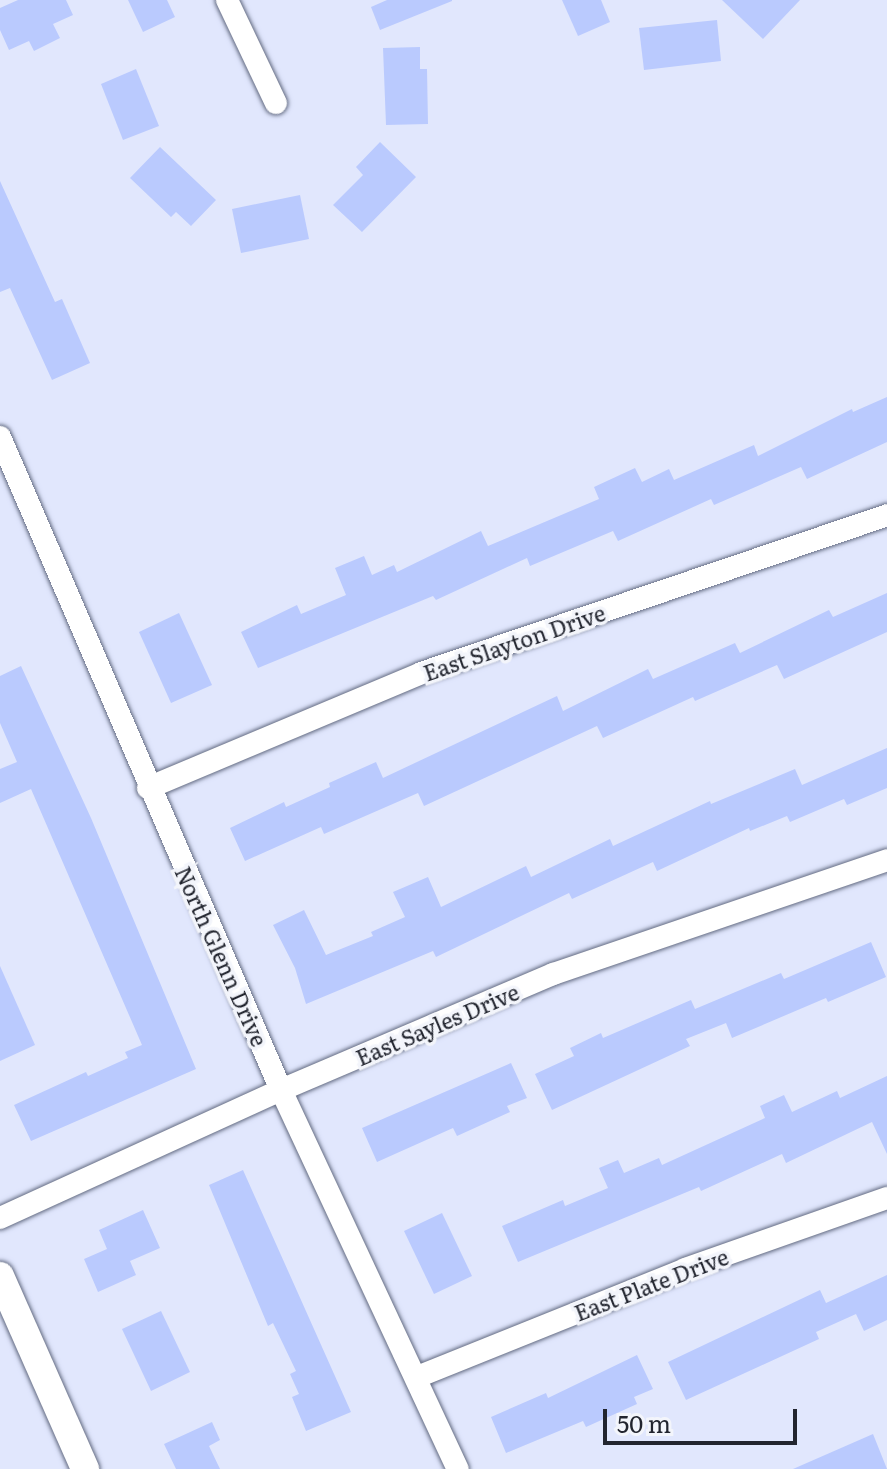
<!DOCTYPE html>
<html>
<head>
<meta charset="utf-8">
<style>
	body { margin:0 }
	#map { position:relative; width:887px; height:1469px; overflow:hidden; background:#e1e7fd; font-family:Literata,serif }
	div>[style] { position:absolute }
	[style*='--x'] { left:calc(var(--x)*1px); top:calc(var(--y)*1px); width:calc(var(--w)*1px); rotate:calc(var(--a)*1deg) }
	.building>* { inset:0; background:#bacafe }
	.roads { filter:drop-shadow(0 0 2px #636b82) drop-shadow(0 0 2px #636b82) }
	.minor>* { height:22px; margin:-11px; padding:0 11px; transform-origin:11px; border-radius:11px; background:#fff }
	.tertiary>* { height:28px; margin:-14px; padding:0 14px; transform-origin:14px; border-radius:14px; background:#fff }
	span { translate:-50% -50%; white-space:nowrap; text-align:center; line-height:1.15; -webkit-text-stroke:7px #f3f5fb; paint-order:stroke }
	.street-label { font-size:22px; color:#22252f }
	.scale { position:absolute; left:603px; top:1409px; width:194px; height:36px; box-sizing:border-box; border:4px solid #22252f; border-top:0; padding-left:10px; font-size:24px; line-height:28px; white-space:nowrap; color:#22252f; -webkit-text-stroke:6px #f3f5fb; paint-order:stroke }
</style>
</head>
<body>
<div id="map">
	<div class="building">
		<div style="clip-path:polygon(18px 0,66px 0,73px 15px,53px 24px,60px 38px,34px 51px,29px 41px,9px 50px,0 30px,0 8px)"></div>
		<div style="clip-path:polygon(128px 0,167px 0,175px 17px,143px 32px)"></div>
		<div style="clip-path:polygon(387px 0,452px 0,452px 1px,380px 30px,371px 7px)"></div>
		<div style="clip-path:polygon(562px 0,601px 0,610px 22px,578px 36px)"></div>
		<div style="clip-path:polygon(722px 0,800px 0,763px 39px)"></div>
		<div style="clip-path:polygon(717px 20px,721px 61px,644px 70px,639px 28px)"></div>
		<div style="clip-path:polygon(420px 47px,420px 69px,427px 69px,428px 124px,386px 125px,383px 48px)"></div>
		<div style="clip-path:polygon(136px 69px,159px 126px,123px 140px,101px 84px)"></div>
		<div style="clip-path:polygon(380px 142px,416px 177px,362px 232px,333px 205px,363px 175px,356px 167px)"></div>
		<div style="clip-path:polygon(160px 147px,216px 200px,191px 226px,176px 212px,171px 217px,130px 178px)"></div>
		<div style="clip-path:polygon(0 181px,55px 302px,62px 299px,90px 363px,52px 380px,10px 288px,0 292px)"></div>
		<div style="clip-path:polygon(300px 195px,309px 239px,241px 253px,232px 209px)"></div>
		<div style="clip-path:polygon(887px 397px,887px 442px,807px 479px,801px 467px,714px 505px,711px 499px,618px 541px,613px 531px,530px 566px,527px 558px,436px 600px,433px 596px,258px 668px,241px 632px,297px 605px,301px 614px,346px 595px,335px 568px,364px 556px,372px 575px,394px 565px,397px 572px,481px 531px,488px 546px,599px 499px,594px 487px,635px 468px,642px 482px,669px 469px,674px 480px,754px 445px,758px 456px,852px 409px,853px 412px)"></div>
		<div style="clip-path:polygon(887px 593px,887px 632px,784px 679px,777px 665px,695px 701px,693px 697px,603px 738px,597px 726px,424px 806px,418px 793px,324px 834px,321px 827px,245px 861px,230px 828px,284px 802px,286px 807px,330px 787px,329px 783px,376px 762px,383px 778px,557px 696px,563px 711px,648px 669px,653px 679px,735px 643px,740px 653px,829px 610px,833px 617px)"></div>
		<div style="clip-path:polygon(179px 613px,212px 685px,171px 703px,139px 632px)"></div>
		<div style="clip-path:polygon(21px 666px,91px 818px,196px 1069px,31px 1141px,14px 1105px,86px 1072px,88px 1076px,128px 1058px,125px 1052px,142px 1045px,31px 789px,0 803px,0 769px,17px 762px,0 723px,0 676px)"></div>
		<div style="clip-path:polygon(887px 748px,887px 788px,847px 805px,844px 799px,790px 822px,787px 816px,750px 831px,749px 828px,657px 871px,653px 862px,572px 899px,569px 893px,436px 957px,433px 951px,306px 1004px,295px 968px,273px 925px,304px 910px,326px 955px,373px 936px,371px 932px,405px 917px,393px 892px,428px 877px,441px 907px,526px 866px,531px 877px,610px 839px,613px 846px,710px 801px,711px 804px,795px 769px,802px 785px)"></div>
		<div style="clip-path:polygon(871px 942px,886px 977px,828px 1002px,826px 998px,732px 1038px,726px 1023px,686px 1039px,690px 1046px,552px 1110px,535px 1074px,574px 1056px,570px 1048px,601px 1033px,603px 1038px,691px 1000px,695px 1009px,781px 973px,784px 979px)"></div>
		<div style="clip-path:polygon(0 966px,35px 1045px,0 1061px)"></div>
		<div style="clip-path:polygon(511px 1063px,527px 1098px,507px 1106px,510px 1112px,457px 1136px,453px 1128px,377px 1162px,362px 1128px)"></div>
		<div style="clip-path:polygon(887px 1076px,887px 1154px,872px 1122px,786px 1163px,782px 1154px,701px 1191px,699px 1187px,518px 1262px,502px 1226px,563px 1200px,565px 1206px,608px 1188px,599px 1168px,618px 1160px,624px 1173px,659px 1158px,662px 1165px,765px 1118px,760px 1106px,784px 1095px,792px 1112px,837px 1091px,840px 1098px)"></div>
		<div style="clip-path:polygon(243px 1170px,351px 1412px,306px 1431px,292px 1397px,299px 1394px,290px 1374px,296px 1371px,273px 1323px,268px 1326px,209px 1185px)"></div>
		<div style="clip-path:polygon(143px 1210px,160px 1248px,130px 1261px,136px 1275px,98px 1292px,84px 1259px,107px 1249px,99px 1230px)"></div>
		<div style="clip-path:polygon(442px 1213px,472px 1276px,434px 1294px,404px 1231px)"></div>
		<div style="clip-path:polygon(887px 1275px,887px 1320px,864px 1331px,856px 1314px,816px 1332px,819px 1339px,686px 1400px,668px 1362px,820px 1290px,826px 1303px)"></div>
		<div style="clip-path:polygon(161px 1311px,190px 1372px,151px 1391px,122px 1329px)"></div>
		<div style="clip-path:polygon(637px 1355px,653px 1389px,634px 1397px,637px 1404px,586px 1427px,583px 1421px,506px 1453px,491px 1417px,546px 1393px,548px 1398px)"></div>
		<div style="clip-path:polygon(212px 1422px,220px 1440px,209px 1446px,220px 1469px,176px 1469px,164px 1444px)"></div>
		<div style="clip-path:polygon(873px 1434px,887px 1469px,793px 1469px)"></div>
	</div>
	<div class="roads">
		<div class="minor">
			<div style="--x:227;--y:0;--w:114;--a:64.6"></div>
			<div style="--x:0;--y:437;--w:711;--a:66.72"></div>
			<div style="--x:281;--y:1090;--w:418;--a:65"></div>
			<div style="--x:148;--y:788;--w:296;--a:-22.8"></div>
			<div style="--x:421;--y:673;--w:492;--a:-18.7"></div>
			<div style="--x:0;--y:1218;--w:309;--a:-24.5"></div>
			<div style="--x:281;--y:1090;--w:296;--a:-23.1"></div>
			<div style="--x:553;--y:974;--w:353;--a:-18.8"></div>
			<div style="--x:417;--y:1377;--w:289;--a:-21.9"></div>
			<div style="--x:685;--y:1269;--w:214;--a:-19.4"></div>
		</div>
		<div class="tertiary">
			<div style="--x:0;--y:1276;--w:211;--a:66.2"></div>
		</div>
	</div>
	<div class="street-label">
		<span style="left:514px;top:642px;rotate:-19deg">East Slayton Drive</span>
		<span style="left:222px;top:956px;rotate:66deg">North Glenn Drive</span>
		<span style="left:437px;top:1024px;rotate:-23deg">East Sayles Drive</span>
		<span style="left:651px;top:1284px;rotate:-21deg">East Plate Drive</span>
	</div>
	<div class="scale">50 m</div>
</div>
</body>
</html>
